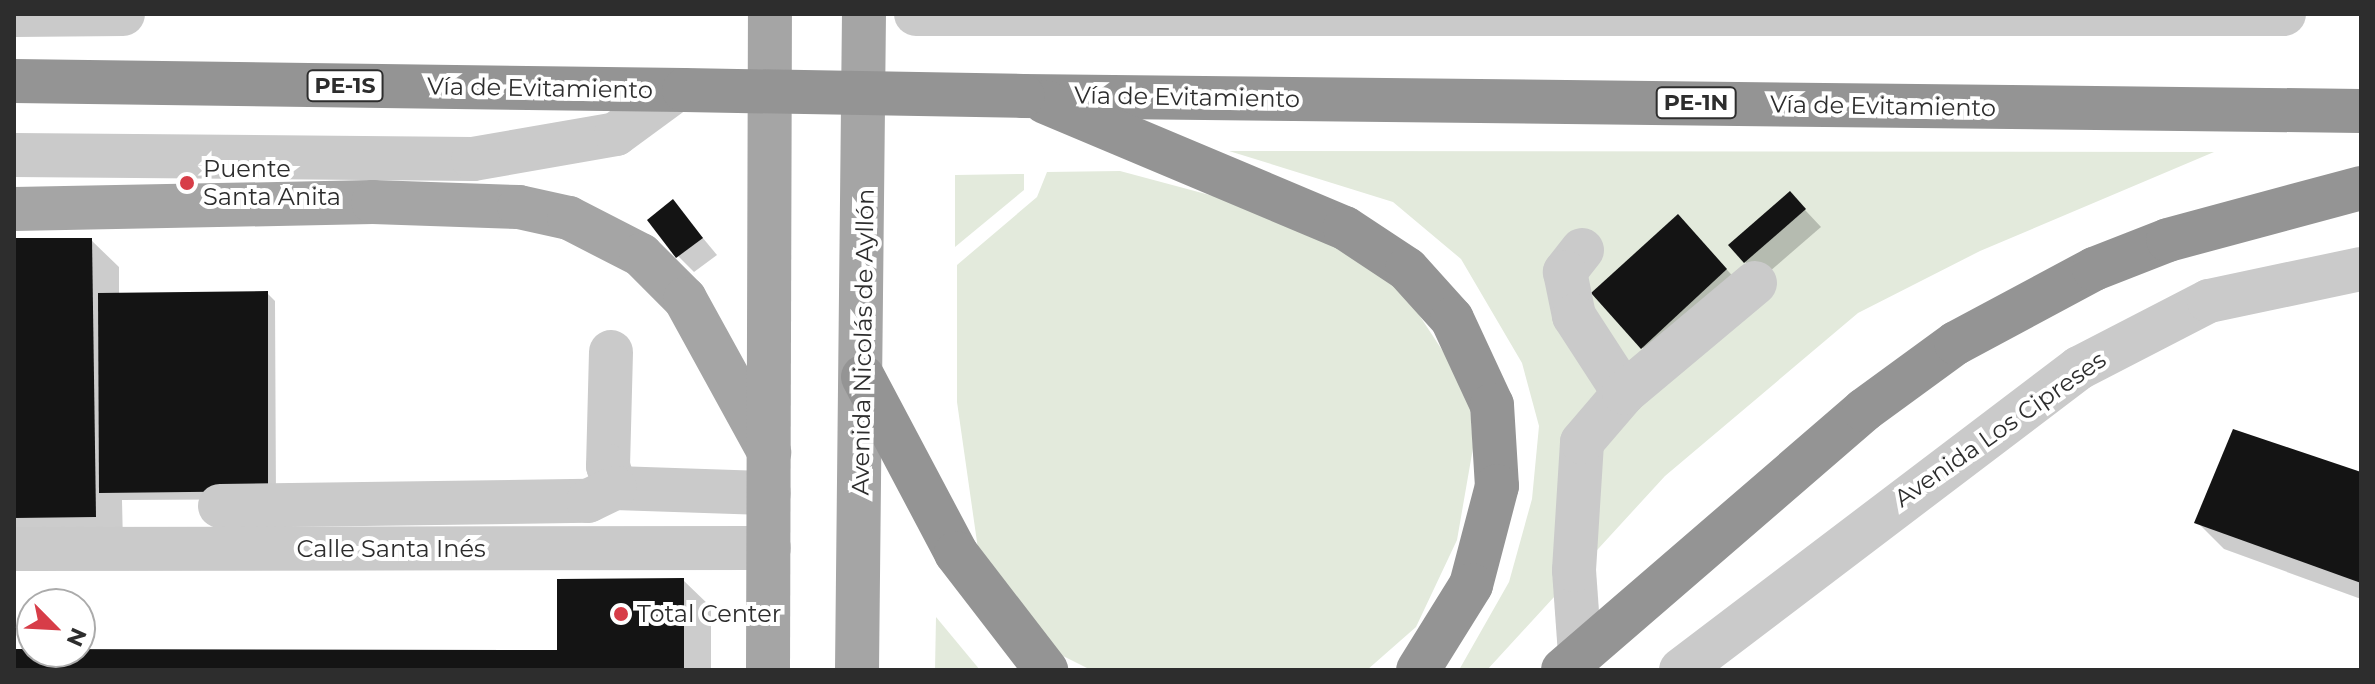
<!DOCTYPE html>
<html>
<head>
<meta charset="utf-8">
<style>
	body { margin:0 }
	#map { position:relative; width:2375px; height:684px; overflow:hidden; background:#fff; font-family:Montserrat,sans-serif }
	div>[style] { position:absolute }
	[style*='--x'] { left:calc(var(--x)*1px); top:calc(var(--y)*1px); width:calc(var(--w)*1px); rotate:calc(var(--a)*1deg) }
	.green>* { inset:0; background:#e3eadc }
	.shadow>* { inset:0; background:#0003 }
	.building>* { inset:0; background:#141414 }
	.minor>* { height:44px; margin:-22px; padding:0 22px; transform-origin:22px; border-radius:22px; background:#cacaca }
	.major>* { height:44px; margin:-22px; padding:0 22px; transform-origin:22px; border-radius:22px; background:#a5a5a5 }
	.highway>* { height:44px; margin:-22px; padding:0 22px; transform-origin:22px; border-radius:22px; background:#949494 }
	.highway-bridge>* { height:44px; margin:-22px; padding:0 22px; transform-origin:22px; border-radius:22px; background:#949494 }
	.dots>* { width:22px; height:22px; translate:-50% -50%; box-sizing:border-box; border:4px solid #fff; border-radius:50% }
	span { translate:-50% -50%; white-space:nowrap; text-align:center; line-height:1.15; -webkit-text-stroke:8px #fff; paint-order:stroke }
	.shield-label span { padding:2px 6px; background:#fff; border:2px solid; border-radius:6px; -webkit-text-stroke-width:0 }
	.shield-label { font-size:22px; color:#2d2d2d; font-weight:700 }
	.street-label { font-size:24px; color:#2d2d2d }
	.poi-label { font-size:24px; color:#2d2d2d }
	.left { translate:0 -50%; text-align:left }
	.frame { position:absolute; inset:0; border:16px solid #2d2d2d; pointer-events:none }
	.north { position:absolute; left:16px; top:588px; width:80px; height:80px; box-sizing:border-box; background:#fff; border:2px solid #ababab; border-radius:50%; rotate:114deg; font-size:22px; font-weight:700; line-height:32px; text-align:center; color:#2d2d2d }
	.north::after { content:''; display:block; margin:auto; width:28px; height:36px; background:#d73d48; clip-path:polygon(50% 0,100% 100%,50% 72%,0 100%) }
</style>
</head>
<body>
<div id="map">
	<div class="green">
		<div style="clip-path:polygon(1229px 151px,2214px 152px,1980px 251px,1858px 313px,1665px 476px,1487px 670px,1459px 670px,1509px 582px,1532px 499px,1539px 426px,1522px 363px,1461px 259px,1393px 202px)"></div>
		<div style="clip-path:polygon(1120px 171px,1247px 205px,1344px 251px,1404px 292px,1469px 391px,1473px 448px,1457px 540px,1416px 627px,1367px 670px,1091px 670px,1059px 654px,980px 563px,957px 402px,957px 265px,1037px 197px,1047px 172px)"></div>
		<div style="clip-path:polygon(1024px 174px,1024px 190px,955px 247px,955px 175px)"></div>
		<div style="clip-path:polygon(936px 617px,980px 670px,935px 670px)"></div>
	</div>
	<div class="shadow">
		<div style="clip-path:polygon(1790px 194px,1821px 227px,1762px 278px,1745px 262px)"></div>
		<div style="clip-path:polygon(673px 202px,717px 255px,694px 272px,678px 256px)"></div>
		<div style="clip-path:polygon(14px 240px,91px 240px,119px 267px,119px 294px,267px 293px,275px 301px,276px 499px,122px 500px,123px 543px,14px 545px)"></div>
		<div style="clip-path:polygon(1700px 240px,1748px 293px,1665px 370px,1642px 347px)"></div>
		<div style="clip-path:polygon(2361px 474px,2361px 599px,2224px 549px,2197px 522px)"></div>
		<div style="clip-path:polygon(683px 580px,711px 607px,711px 670px,14px 670px,14px 651px,559px 652px)"></div>
	</div>
	<div class="building">
		<div style="clip-path:polygon(1790px 191px,1806px 209px,1744px 263px,1728px 245px)"></div>
		<div style="clip-path:polygon(673px 199px,703px 238px,676px 258px,647px 220px)"></div>
		<div style="clip-path:polygon(1678px 214px,1727px 269px,1641px 349px,1591px 293px)"></div>
		<div style="clip-path:polygon(14px 238px,92px 238px,96px 517px,14px 518px)"></div>
		<div style="clip-path:polygon(268px 291px,268px 491px,99px 493px,98px 293px)"></div>
		<div style="clip-path:polygon(2233px 429px,2361px 472px,2361px 583px,2194px 523px)"></div>
		<div style="clip-path:polygon(684px 578px,684px 670px,14px 670px,14px 649px,557px 650px,557px 579px)"></div>
	</div>
	<div class="minor">
		<div style="--x:916;--y:14;--w:1368;--a:0"></div>
		<div style="--x:14;--y:15;--w:109;--a:-0.5"></div>
		<div style="--x:14;--y:155;--w:459;--a:0.5"></div>
		<div style="--x:473;--y:159;--w:145;--a:-9.9"></div>
		<div style="--x:616;--y:134;--w:74;--a:-36.3"></div>
		<div style="--x:1582;--y:250;--w:28;--a:128"></div>
		<div style="--x:1565;--y:272;--w:45;--a:78.4"></div>
		<div style="--x:1574;--y:316;--w:92;--a:57"></div>
		<div style="--x:611;--y:352;--w:114;--a:91.5"></div>
		<div style="--x:608;--y:466;--w:23;--a:72"></div>
		<div style="--x:615;--y:488;--w:154;--a:1.9"></div>
		<div style="--x:220;--y:506;--w:368;--a:-0.8"></div>
		<div style="--x:588;--y:501;--w:30;--a:-26"></div>
		<div style="--x:14;--y:549;--w:755;--a:-0.08"></div>
		<div style="--x:1580;--y:654;--w:84;--a:-94.1"></div>
		<div style="--x:1574;--y:570;--w:128;--a:-86.4"></div>
		<div style="--x:1582;--y:442;--w:65;--a:-49.4"></div>
		<div style="--x:1624;--y:393;--w:171;--a:-40"></div>
		<div style="--x:1681;--y:670;--w:500;--a:-37.2"></div>
		<div style="--x:2079;--y:368;--w:146;--a:-27.3"></div>
		<div style="--x:2209;--y:301;--w:155;--a:-11.9"></div>
	</div>
	<div class="major">
		<div style="--x:14;--y:209;--w:359;--a:-1.1"></div>
		<div style="--x:373;--y:202;--w:146;--a:2"></div>
		<div style="--x:519;--y:207;--w:51;--a:12.4"></div>
		<div style="--x:569;--y:218;--w:81;--a:27.2"></div>
		<div style="--x:641;--y:255;--w:62;--a:45"></div>
		<div style="--x:685;--y:299;--w:175;--a:61.2"></div>
		<div style="--x:768;--y:670;--w:656;--a:-89.83"></div>
		<div style="--x:857;--y:670;--w:656;--a:-89.39"></div>
	</div>
	<div class="highway">
		<div style="--x:14;--y:81;--w:670;--a:0.77"></div>
		<div style="--x:1023;--y:96;--w:1338;--a:0.64"></div>
		<div style="--x:1045;--y:102;--w:325;--a:22.8"></div>
		<div style="--x:1345;--y:228;--w:74;--a:33.5"></div>
		<div style="--x:1407;--y:269;--w:67;--a:48"></div>
		<div style="--x:1452;--y:319;--w:95;--a:65.1"></div>
		<div style="--x:1492;--y:405;--w:81;--a:86.5"></div>
		<div style="--x:1497;--y:486;--w:102;--a:104.7"></div>
		<div style="--x:1471;--y:585;--w:100;--a:121.9"></div>
		<div style="--x:863;--y:377;--w:199;--a:62.1"></div>
		<div style="--x:956;--y:553;--w:148;--a:52.4"></div>
		<div style="--x:1563;--y:670;--w:398;--a:-40.8"></div>
		<div style="--x:1864;--y:410;--w:114;--a:-36.1"></div>
		<div style="--x:1956;--y:343;--w:157;--a:-28.2"></div>
		<div style="--x:2094;--y:269;--w:79;--a:-21.4"></div>
		<div style="--x:2168;--y:240;--w:200;--a:-15.1"></div>
	</div>
	<div class="highway-bridge">
		<div style="--x:684;--y:90;--w:339;--a:1"></div>
	</div>
	<div class="dots">
		<div style="left:187px;top:183px;background:#d73d48"></div>
		<div style="left:621px;top:614px;background:#d73d48"></div>
	</div>
	<div class="shield-label">
		<span style="left:345px;top:86px">PE-1S</span>
		<span style="left:1696px;top:103px">PE-1N</span>
	</div>
	<div class="street-label">
		<span style="left:540px;top:88px;rotate:1deg">Vía de Evitamiento</span>
		<span style="left:1187px;top:97px;rotate:1deg">Vía de Evitamiento</span>
		<span style="left:1883px;top:106px;rotate:1deg">Vía de Evitamiento</span>
		<span style="left:863px;top:342px;rotate:-89deg">Avenida Nicolás de Ayllón</span>
		<span style="left:2000px;top:429px;rotate:-35deg">Avenida Los Cipreses</span>
		<span style="left:391px;top:549px">Calle Santa Inés</span>
	</div>
	<div class="poi-label">
		<span class="left" style="left:203px;top:183px">Puente<br>Santa Anita</span>
		<span class="left" style="left:637px;top:614px">Total Center</span>
	</div>
	<div class="frame"></div>
	<div class="north">N</div>
</div>
</body>
</html>
